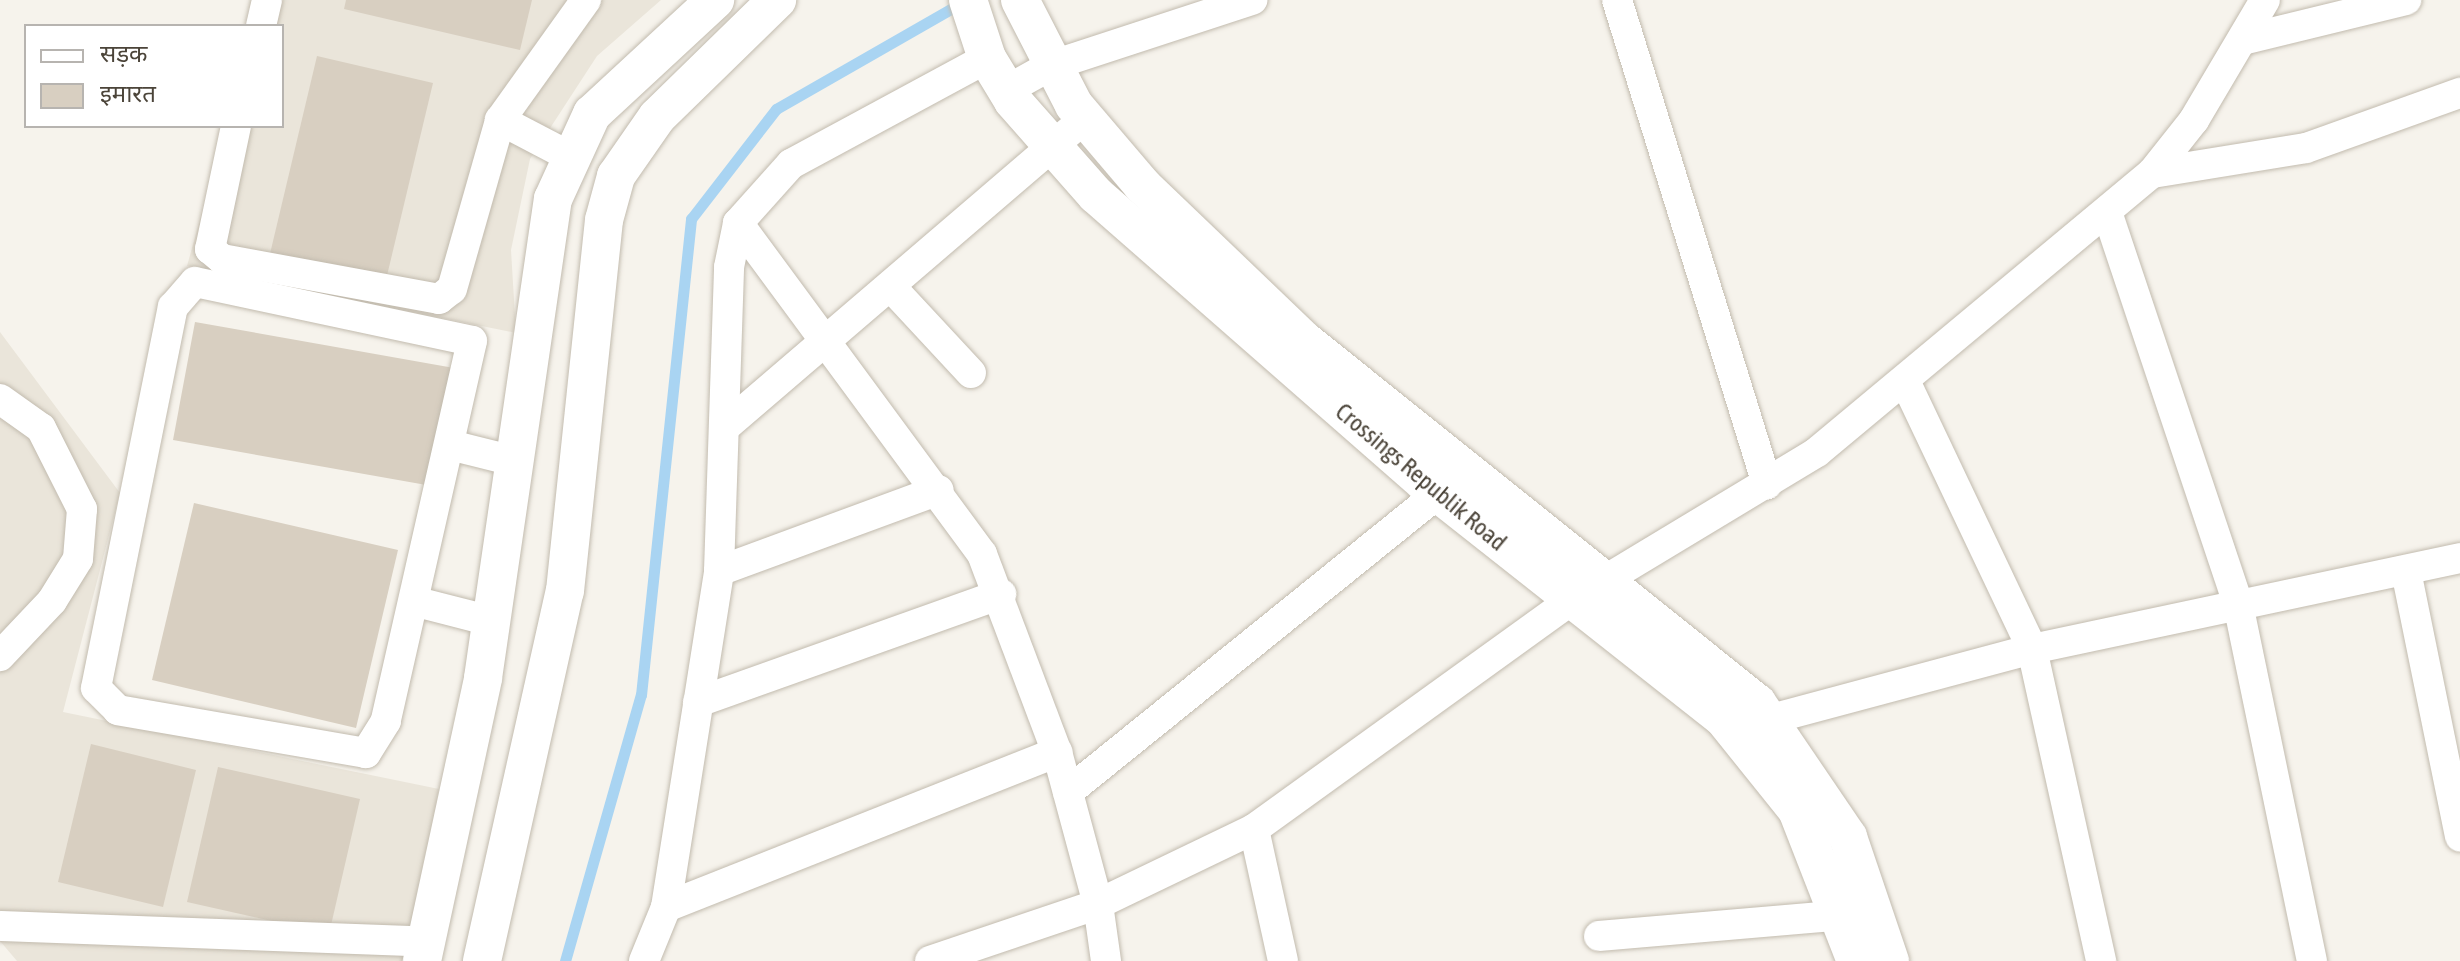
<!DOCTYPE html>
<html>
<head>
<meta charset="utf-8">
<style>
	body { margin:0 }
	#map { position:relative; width:2460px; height:961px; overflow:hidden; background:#f6f3ec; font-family:"Asap Condensed","Noto Sans Devanagari",sans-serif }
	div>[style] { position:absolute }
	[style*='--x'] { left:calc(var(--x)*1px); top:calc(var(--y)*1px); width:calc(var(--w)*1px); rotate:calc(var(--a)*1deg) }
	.residential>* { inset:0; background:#eae5da }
	.stream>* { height:11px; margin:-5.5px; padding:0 5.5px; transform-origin:5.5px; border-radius:5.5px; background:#a9d4f2 }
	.building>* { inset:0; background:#d8cfc1 }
	.roads { filter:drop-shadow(0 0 2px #c2bbae) drop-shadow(0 0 2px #c2bbae) }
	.minor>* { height:30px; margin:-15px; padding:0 15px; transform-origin:15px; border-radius:15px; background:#fff }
	.tertiary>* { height:38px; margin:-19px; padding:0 19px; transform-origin:19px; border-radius:19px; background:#fff }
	span { translate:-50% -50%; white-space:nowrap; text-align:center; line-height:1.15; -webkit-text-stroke:8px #fff; paint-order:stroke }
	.street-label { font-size:24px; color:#4b4439 }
	.legend { position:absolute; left:24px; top:24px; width:260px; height:104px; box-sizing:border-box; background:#fff; border:2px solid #b7b4b0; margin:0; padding:10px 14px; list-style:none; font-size:24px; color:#4b4439 }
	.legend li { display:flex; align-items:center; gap:16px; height:40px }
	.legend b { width:40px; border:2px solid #b7b4b0 }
</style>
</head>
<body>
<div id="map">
	<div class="residential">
		<div style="clip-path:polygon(261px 0,661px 0,597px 56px,530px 159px,511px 250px,516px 333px,187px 266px,226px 126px,282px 126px,282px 26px,254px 26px)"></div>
		<div style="clip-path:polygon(0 332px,120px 493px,63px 712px,439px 789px,407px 961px,17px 961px,0 941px)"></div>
	</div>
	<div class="stream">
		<div style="--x:565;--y:961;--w:277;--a:-74.1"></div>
		<div style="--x:641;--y:695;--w:479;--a:-84"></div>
		<div style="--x:691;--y:219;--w:139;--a:-52.3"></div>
		<div style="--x:776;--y:109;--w:215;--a:-29.8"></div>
	</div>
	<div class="building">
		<div style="clip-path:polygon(346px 0,532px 0,520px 50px,344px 9px)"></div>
		<div style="clip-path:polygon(317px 56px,433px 83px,385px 284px,269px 258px)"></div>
		<div style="clip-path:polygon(195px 322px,454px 368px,432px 486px,173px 440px)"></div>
		<div style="clip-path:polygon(194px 503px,398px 550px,356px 728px,152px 680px)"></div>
		<div style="clip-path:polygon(91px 744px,196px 770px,163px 907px,58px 882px)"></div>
		<div style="clip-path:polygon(218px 767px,360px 799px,329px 934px,187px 902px)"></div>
	</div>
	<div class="roads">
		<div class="minor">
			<div style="--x:1617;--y:0;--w:507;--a:72.78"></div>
			<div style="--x:261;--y:26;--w:27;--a:-77"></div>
			<div style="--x:2246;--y:39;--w:165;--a:-13.7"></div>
			<div style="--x:1007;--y:90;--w:49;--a:-29.2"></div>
			<div style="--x:1050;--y:66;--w:213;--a:-18.1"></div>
			<div style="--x:500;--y:120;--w:76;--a:27.6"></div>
			<div style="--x:236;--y:126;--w:126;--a:101.9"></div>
			<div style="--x:210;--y:249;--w:16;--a:40"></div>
			<div style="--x:222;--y:259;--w:221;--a:10.4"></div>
			<div style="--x:439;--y:299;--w:16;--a:-38"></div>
			<div style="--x:452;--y:289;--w:176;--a:-74.1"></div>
			<div style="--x:500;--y:120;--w:148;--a:-54.4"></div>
			<div style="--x:2152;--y:173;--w:156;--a:-9.2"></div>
			<div style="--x:2306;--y:148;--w:164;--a:-19.7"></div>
			<div style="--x:2107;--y:212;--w:413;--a:71.5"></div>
			<div style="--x:2238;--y:604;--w:365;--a:78.3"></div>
			<div style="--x:738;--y:223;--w:411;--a:53.6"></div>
			<div style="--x:982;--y:554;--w:212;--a:69.3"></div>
			<div style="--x:1057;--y:752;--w:157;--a:74.9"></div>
			<div style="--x:1098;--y:904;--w:58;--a:82"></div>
			<div style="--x:195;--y:282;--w:283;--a:12"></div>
			<div style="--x:472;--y:341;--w:390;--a:102.8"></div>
			<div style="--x:386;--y:721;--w:38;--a:122"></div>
			<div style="--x:366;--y:753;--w:252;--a:-170.2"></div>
			<div style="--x:118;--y:710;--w:31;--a:-135"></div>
			<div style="--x:96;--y:688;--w:389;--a:-78.6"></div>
			<div style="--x:173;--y:307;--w:33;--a:-49"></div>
			<div style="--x:892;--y:288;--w:116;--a:47.1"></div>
			<div style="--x:1905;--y:381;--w:297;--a:64.6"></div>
			<div style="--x:2032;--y:649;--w:320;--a:77.5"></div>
			<div style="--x:0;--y:399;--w:50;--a:35.3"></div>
			<div style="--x:41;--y:428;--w:91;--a:63.2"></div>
			<div style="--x:82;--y:509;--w:50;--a:94.6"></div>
			<div style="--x:78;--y:559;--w:49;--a:121.8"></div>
			<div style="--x:52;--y:601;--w:76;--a:133.4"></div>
			<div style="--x:726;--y:426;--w:473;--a:-40.6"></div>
			<div style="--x:450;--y:445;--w:66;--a:14"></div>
			<div style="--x:719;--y:571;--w:234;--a:-20.2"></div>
			<div style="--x:2406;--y:571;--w:271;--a:78.5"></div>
			<div style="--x:417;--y:602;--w:76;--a:14.4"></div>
			<div style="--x:698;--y:702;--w:322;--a:-19.6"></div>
			<div style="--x:1771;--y:719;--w:270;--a:-15"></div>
			<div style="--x:2032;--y:649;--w:438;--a:-12"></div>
			<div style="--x:1068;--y:792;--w:495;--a:-38.9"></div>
			<div style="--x:1254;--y:829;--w:135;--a:77.6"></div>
			<div style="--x:666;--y:907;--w:421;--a:-21.6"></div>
			<div style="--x:0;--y:926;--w:429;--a:2.1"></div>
			<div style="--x:1599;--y:936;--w:246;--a:-4.9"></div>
			<div style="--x:644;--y:961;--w:58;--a:-67.8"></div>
			<div style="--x:666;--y:907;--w:340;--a:-81"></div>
			<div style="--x:719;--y:571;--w:304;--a:-88.1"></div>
			<div style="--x:729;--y:267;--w:45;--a:-78.4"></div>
			<div style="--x:738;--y:223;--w:79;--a:-48.1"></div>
			<div style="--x:791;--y:164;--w:223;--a:-28.4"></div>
			<div style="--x:930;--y:961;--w:177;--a:-18.7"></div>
			<div style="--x:1098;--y:904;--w:173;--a:-25.7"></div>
			<div style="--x:1254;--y:829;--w:392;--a:-35.8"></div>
			<div style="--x:1572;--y:600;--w:286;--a:-31.1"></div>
			<div style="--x:1817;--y:452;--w:436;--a:-39.8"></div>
			<div style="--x:2152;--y:173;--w:68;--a:-51.6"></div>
			<div style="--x:2194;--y:120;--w:139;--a:-59.4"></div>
		</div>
		<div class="tertiary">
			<div style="--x:968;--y:0;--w:61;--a:71.9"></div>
			<div style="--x:987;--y:58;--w:50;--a:58.8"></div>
			<div style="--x:1013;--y:101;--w:125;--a:48.6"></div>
			<div style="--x:1096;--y:195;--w:436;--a:41.2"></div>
			<div style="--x:1424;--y:482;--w:381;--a:38.3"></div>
			<div style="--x:1723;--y:718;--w:118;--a:51.2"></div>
			<div style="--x:1797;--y:810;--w:162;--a:68.7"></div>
			<div style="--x:1020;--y:0;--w:118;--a:62.8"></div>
			<div style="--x:1074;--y:105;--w:105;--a:49.6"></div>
			<div style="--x:1142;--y:185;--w:227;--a:43.8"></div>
			<div style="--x:1306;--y:342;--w:578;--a:38.68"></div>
			<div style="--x:1757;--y:703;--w:162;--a:55.8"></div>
			<div style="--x:1848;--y:837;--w:131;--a:71.3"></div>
			<div style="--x:422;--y:961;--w:289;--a:-77.8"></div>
			<div style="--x:483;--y:678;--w:484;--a:-81.7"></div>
			<div style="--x:553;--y:199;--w:94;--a:-65.4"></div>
			<div style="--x:592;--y:114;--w:168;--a:-42.8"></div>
			<div style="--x:482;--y:961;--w:379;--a:-77.4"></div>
			<div style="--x:565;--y:591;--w:373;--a:-84"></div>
			<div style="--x:604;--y:220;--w:46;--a:-74.7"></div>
			<div style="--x:616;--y:176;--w:72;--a:-55.2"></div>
			<div style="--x:657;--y:117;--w:168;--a:-44.3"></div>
		</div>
	</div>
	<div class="street-label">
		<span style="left:1421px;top:477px;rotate:40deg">Crossings Republik Road</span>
	</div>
	<ul class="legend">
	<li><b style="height:10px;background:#fff"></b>सड़क</li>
	<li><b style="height:22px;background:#d8cfc1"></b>इमारत</li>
	</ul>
</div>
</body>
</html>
